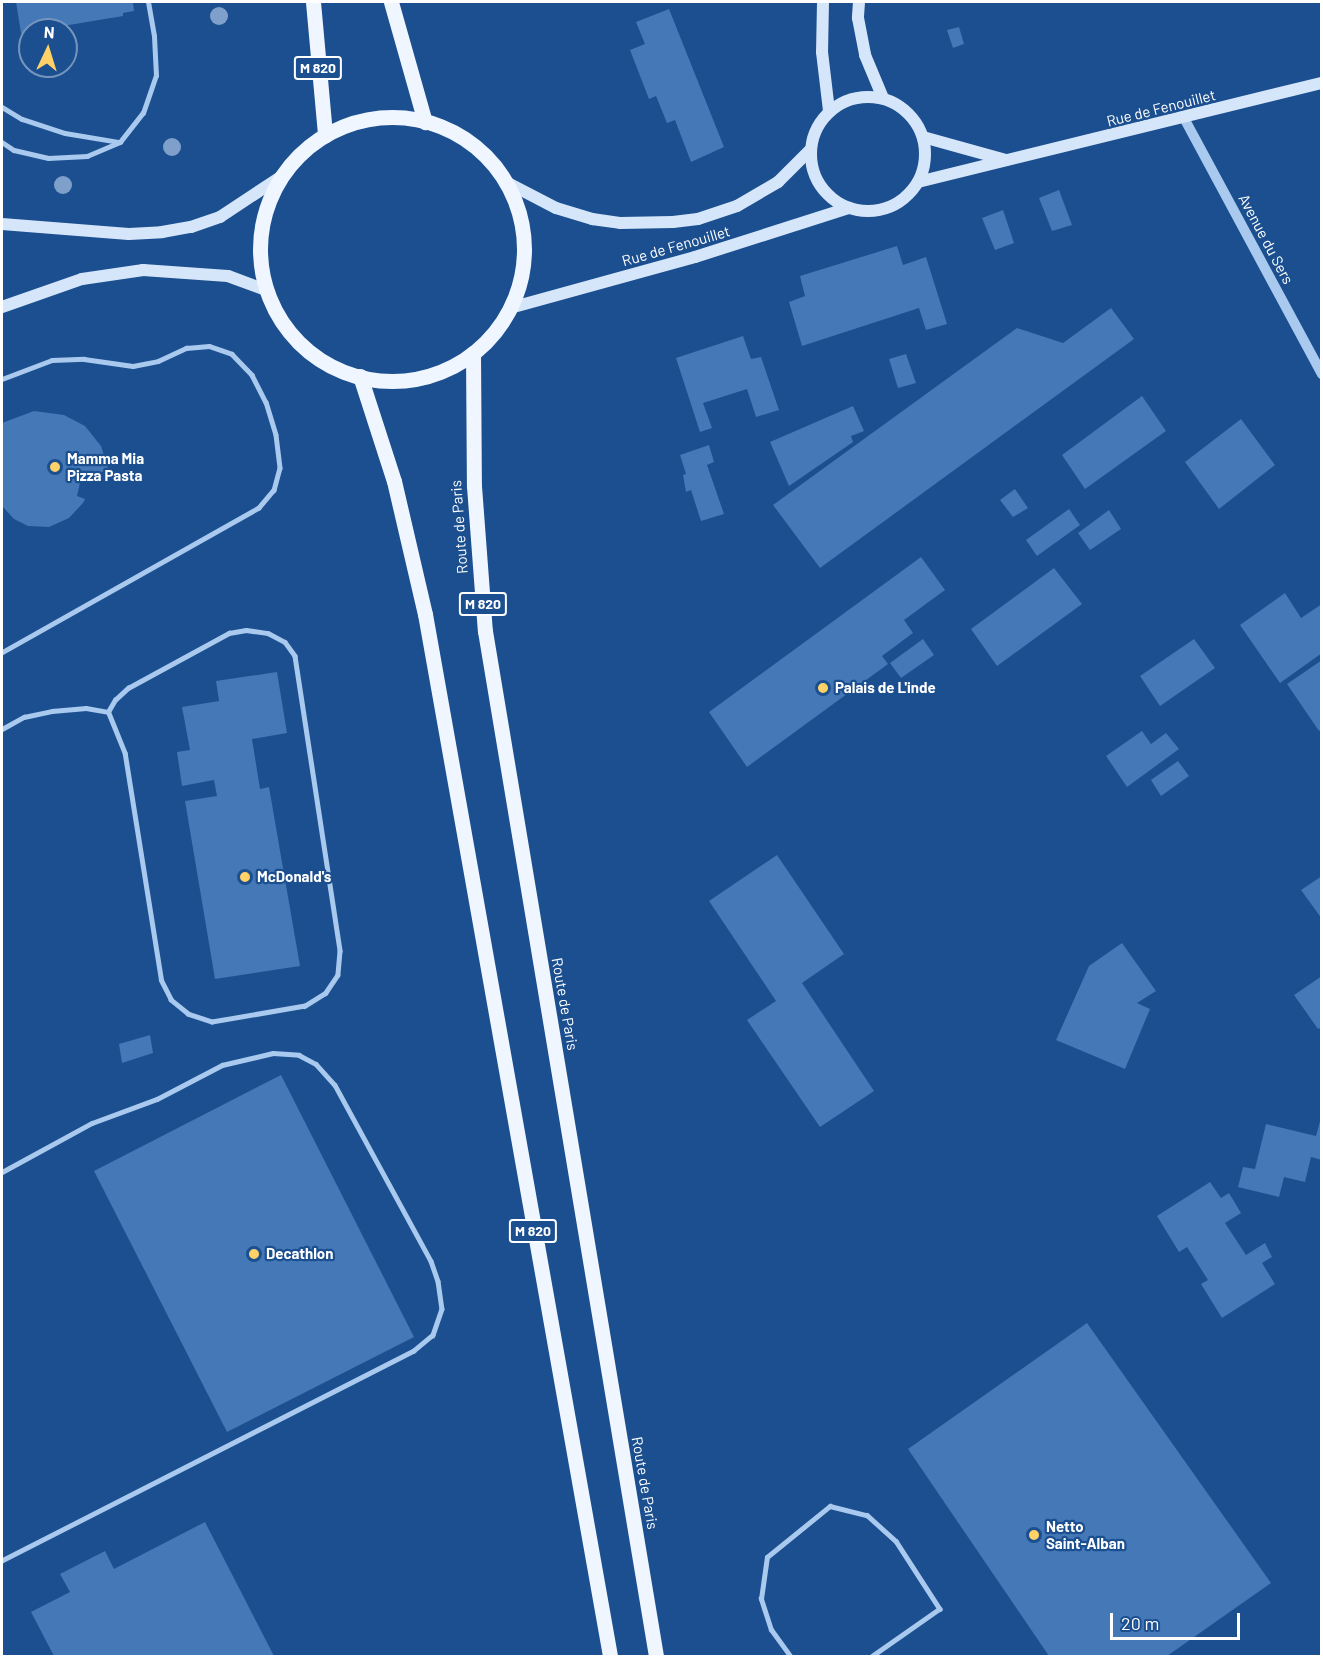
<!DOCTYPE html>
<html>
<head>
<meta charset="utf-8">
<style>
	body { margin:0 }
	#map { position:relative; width:1323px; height:1658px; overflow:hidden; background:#1b4f8f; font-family:Barlow,sans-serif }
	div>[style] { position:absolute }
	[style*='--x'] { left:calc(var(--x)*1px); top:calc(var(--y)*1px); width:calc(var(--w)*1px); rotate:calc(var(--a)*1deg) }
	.building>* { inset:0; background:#4478b7 }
	.service>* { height:4.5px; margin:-2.25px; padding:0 2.25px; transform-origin:2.25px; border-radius:2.25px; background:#a9c9ee }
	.tertiary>* { height:10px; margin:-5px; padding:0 5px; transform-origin:5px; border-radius:5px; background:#a9c9ee }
	.secondary>* { height:12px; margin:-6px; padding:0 6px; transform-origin:6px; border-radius:6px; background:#d6e6fa }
	.secondary>.ring { margin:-6px; padding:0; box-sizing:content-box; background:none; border:12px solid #d6e6fa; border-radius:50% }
	.primary>* { height:15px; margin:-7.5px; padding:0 7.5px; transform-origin:7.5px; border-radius:7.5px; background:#f0f6ff }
	.primary>.ring { margin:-7.5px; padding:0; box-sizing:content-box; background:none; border:15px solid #f0f6ff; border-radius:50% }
	.trees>* { width:18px; height:18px; margin:-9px; border-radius:50%; background:#7ea0ca }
	.dots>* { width:16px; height:16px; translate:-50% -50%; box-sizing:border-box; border:3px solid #1b4f8f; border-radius:50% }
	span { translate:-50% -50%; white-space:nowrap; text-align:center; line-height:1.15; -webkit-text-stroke:4.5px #1b4f8f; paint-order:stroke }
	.shield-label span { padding:2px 4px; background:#1b4f8f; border:2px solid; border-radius:4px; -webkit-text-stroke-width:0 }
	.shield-label { font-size:14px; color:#fff; font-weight:700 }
	.street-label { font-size:15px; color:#fff }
	.poi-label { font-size:15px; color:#fff; font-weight:700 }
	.left { translate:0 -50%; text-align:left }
	.frame { position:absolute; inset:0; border:3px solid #fff; pointer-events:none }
	.north { position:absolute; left:18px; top:18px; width:60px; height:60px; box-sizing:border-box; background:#1b4f8f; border:2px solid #7695bc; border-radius:50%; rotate:4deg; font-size:16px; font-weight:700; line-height:24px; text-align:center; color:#fff }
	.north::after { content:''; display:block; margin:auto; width:21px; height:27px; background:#ffd166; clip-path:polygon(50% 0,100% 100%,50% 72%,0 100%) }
	.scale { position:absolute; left:1110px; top:1613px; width:130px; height:27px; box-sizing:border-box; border:3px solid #fff; border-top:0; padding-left:8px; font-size:18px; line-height:21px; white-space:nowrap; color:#fff; -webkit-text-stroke:4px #1b4f8f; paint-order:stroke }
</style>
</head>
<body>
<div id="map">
	<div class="building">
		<div style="clip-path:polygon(16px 2px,133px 2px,134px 11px,123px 13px,123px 16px,21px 33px)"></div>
		<div style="clip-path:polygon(669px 9px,724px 147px,691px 162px,675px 120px,667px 123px,656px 96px,649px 99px,630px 50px,645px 44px,636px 22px)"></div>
		<div style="clip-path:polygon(959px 27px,964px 44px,953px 48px,947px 30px)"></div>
		<div style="clip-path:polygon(1059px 190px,1072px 225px,1052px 231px,1039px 198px)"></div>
		<div style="clip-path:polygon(1003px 210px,1014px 243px,995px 250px,982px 218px)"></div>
		<div style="clip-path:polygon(897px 246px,903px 265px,926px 257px,947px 324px,926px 330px,919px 308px,802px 346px,789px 302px,805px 296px,800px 276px)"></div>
		<div style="clip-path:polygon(1111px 308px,1134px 339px,820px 568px,773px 505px,1017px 328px,1063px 343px)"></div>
		<div style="clip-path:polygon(743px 336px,751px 359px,761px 357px,779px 410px,756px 417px,747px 389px,703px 403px,712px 428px,700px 432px,676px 358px)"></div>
		<div style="clip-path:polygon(906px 354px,916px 383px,898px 388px,889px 359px)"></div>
		<div style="clip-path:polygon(1142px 396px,1166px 431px,1085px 489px,1062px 455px)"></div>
		<div style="clip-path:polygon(853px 406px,864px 431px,851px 436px,853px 442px,789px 486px,770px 442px)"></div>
		<div style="clip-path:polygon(34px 411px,64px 415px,85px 426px,101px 446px,109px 471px,82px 474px,77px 496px,85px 499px,83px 503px,69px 518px,49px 527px,28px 526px,14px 519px,2px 506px,2px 423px)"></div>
		<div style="clip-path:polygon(1241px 419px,1275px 465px,1219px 509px,1185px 462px)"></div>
		<div style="clip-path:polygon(709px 445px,714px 462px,707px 465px,724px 514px,701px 521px,691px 490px,686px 492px,683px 475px,686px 474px,680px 455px)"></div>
		<div style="clip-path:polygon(1015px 489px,1028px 508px,1013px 517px,1000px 500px)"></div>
		<div style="clip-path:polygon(1069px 509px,1080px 525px,1037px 556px,1026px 540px)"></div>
		<div style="clip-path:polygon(1109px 510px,1121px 529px,1090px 550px,1078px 533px)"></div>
		<div style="clip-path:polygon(921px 557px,945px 590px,904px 620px,913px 633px,882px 656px,888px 664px,747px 767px,709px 712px)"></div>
		<div style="clip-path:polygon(1054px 568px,1082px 604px,997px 666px,971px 629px)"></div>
		<div style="clip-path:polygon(1285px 593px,1301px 618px,1322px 604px,1322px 653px,1280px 683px,1240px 625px)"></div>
		<div style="clip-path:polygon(923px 639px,934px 655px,901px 678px,890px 663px)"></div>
		<div style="clip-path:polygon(1194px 639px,1215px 668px,1160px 706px,1140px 676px)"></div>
		<div style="clip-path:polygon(1322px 660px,1322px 729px,1319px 731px,1287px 684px)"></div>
		<div style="clip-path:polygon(277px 672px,287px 733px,252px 739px,260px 789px,269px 787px,300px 966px,215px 979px,185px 801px,217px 796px,214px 780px,182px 786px,177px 752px,190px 750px,182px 707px,219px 701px,216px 681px)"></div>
		<div style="clip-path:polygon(1142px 731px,1151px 744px,1166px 733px,1179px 749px,1127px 787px,1106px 756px)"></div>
		<div style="clip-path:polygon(1178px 761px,1189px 776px,1161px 796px,1151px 780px)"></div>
		<div style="clip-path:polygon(777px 855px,844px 954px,802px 983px,874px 1091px,820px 1127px,747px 1020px,776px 1001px,709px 901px)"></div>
		<div style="clip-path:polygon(1322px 876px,1322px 919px,1301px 890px)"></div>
		<div style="clip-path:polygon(1122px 943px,1156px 991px,1137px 1003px,1150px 1009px,1125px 1069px,1056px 1040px,1089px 966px)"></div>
		<div style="clip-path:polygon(1322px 976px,1322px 1027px,1318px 1029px,1294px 995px)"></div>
		<div style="clip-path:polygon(150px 1035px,153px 1053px,122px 1063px,119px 1044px)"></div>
		<div style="clip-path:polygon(281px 1075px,414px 1337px,227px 1432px,94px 1171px)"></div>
		<div style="clip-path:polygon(1322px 1114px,1322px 1160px,1311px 1157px,1305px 1182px,1284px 1177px,1279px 1197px,1238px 1187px,1243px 1167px,1255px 1169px,1266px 1124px,1316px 1136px)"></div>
		<div style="clip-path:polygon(1210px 1182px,1221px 1198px,1229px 1193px,1241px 1213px,1225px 1223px,1246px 1255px,1265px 1243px,1272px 1257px,1262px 1263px,1275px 1284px,1222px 1318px,1201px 1284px,1208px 1280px,1187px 1247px,1179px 1252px,1157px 1216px)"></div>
		<div style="clip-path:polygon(1087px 1323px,1271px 1583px,1167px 1656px,1049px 1656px,908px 1449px)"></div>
		<div style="clip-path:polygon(205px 1522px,274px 1656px,54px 1656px,31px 1612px,70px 1592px,60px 1574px,105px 1551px,114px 1569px)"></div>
	</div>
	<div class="service">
		<div style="--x:2;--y:107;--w:23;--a:31"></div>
		<div style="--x:22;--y:119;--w:45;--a:18"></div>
		<div style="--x:65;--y:133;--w:55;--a:9.5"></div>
		<div style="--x:2;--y:142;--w:14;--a:34"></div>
		<div style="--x:14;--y:150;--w:35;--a:13"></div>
		<div style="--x:48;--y:158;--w:39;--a:-3"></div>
		<div style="--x:87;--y:156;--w:36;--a:-23"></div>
		<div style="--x:120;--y:142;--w:37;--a:-52"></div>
		<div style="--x:143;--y:113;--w:39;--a:-71"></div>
		<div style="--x:156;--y:76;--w:40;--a:-92.9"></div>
		<div style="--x:154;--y:36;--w:35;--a:-100"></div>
		<div style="--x:2;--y:379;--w:53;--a:-20.8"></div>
		<div style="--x:52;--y:360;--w:32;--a:-2"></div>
		<div style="--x:84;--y:359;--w:49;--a:8.1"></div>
		<div style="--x:133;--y:366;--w:25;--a:-11"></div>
		<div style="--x:158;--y:361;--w:31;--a:-25"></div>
		<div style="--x:186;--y:348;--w:23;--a:-5"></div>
		<div style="--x:209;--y:346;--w:24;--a:19"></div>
		<div style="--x:232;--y:354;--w:29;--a:46"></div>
		<div style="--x:252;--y:375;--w:30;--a:63"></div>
		<div style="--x:266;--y:402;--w:34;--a:73"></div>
		<div style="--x:276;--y:435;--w:33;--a:83"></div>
		<div style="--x:280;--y:468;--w:23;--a:105"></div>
		<div style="--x:274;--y:490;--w:23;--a:130"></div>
		<div style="--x:259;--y:508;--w:295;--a:150.6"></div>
		<div style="--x:246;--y:630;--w:22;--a:8"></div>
		<div style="--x:268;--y:633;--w:19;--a:28"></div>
		<div style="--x:285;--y:642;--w:17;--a:54"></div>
		<div style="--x:295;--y:656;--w:298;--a:81.3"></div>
		<div style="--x:340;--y:951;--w:24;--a:95"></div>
		<div style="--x:338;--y:975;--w:22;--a:124"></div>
		<div style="--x:326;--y:993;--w:25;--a:148"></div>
		<div style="--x:305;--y:1006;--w:94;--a:170.2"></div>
		<div style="--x:212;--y:1022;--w:25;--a:-162"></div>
		<div style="--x:188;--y:1014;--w:22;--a:-141"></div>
		<div style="--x:171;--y:1000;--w:22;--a:-117"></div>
		<div style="--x:161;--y:980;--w:229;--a:-99.1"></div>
		<div style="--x:125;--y:754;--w:45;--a:-112"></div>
		<div style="--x:108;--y:712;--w:14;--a:-60"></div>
		<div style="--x:115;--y:700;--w:18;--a:-43"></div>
		<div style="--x:128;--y:688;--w:115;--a:-28.6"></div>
		<div style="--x:229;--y:633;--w:17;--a:-10"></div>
		<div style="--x:2;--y:729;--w:25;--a:-29"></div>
		<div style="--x:24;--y:717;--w:29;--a:-12"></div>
		<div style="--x:52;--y:711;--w:34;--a:-5"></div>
		<div style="--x:86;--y:708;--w:22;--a:10"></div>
		<div style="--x:2;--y:1172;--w:102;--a:-28.6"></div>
		<div style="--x:92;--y:1123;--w:69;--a:-20.3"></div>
		<div style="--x:157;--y:1099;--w:73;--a:-27.6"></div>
		<div style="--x:222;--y:1065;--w:52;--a:-13.2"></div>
		<div style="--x:273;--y:1053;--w:26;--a:4"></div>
		<div style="--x:299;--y:1055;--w:19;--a:28"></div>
		<div style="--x:316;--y:1064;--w:28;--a:48"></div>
		<div style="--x:335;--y:1085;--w:200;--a:61.4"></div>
		<div style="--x:431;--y:1261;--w:21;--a:71"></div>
		<div style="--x:438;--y:1281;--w:28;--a:82"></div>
		<div style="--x:442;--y:1309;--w:28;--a:109"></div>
		<div style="--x:433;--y:1335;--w:25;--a:140"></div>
		<div style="--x:414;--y:1351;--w:462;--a:153"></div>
		<div style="--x:790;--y:1656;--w:32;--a:-126"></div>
		<div style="--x:771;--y:1630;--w:33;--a:-108"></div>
		<div style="--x:761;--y:1599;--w:42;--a:-81.9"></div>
		<div style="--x:767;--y:1557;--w:81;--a:-39"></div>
		<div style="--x:830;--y:1506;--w:38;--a:14"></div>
		<div style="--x:867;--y:1515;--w:39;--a:42"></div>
		<div style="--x:896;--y:1541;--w:81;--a:57.1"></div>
		<div style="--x:940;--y:1609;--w:82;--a:145"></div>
	</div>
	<div class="tertiary">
		<div style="--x:1184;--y:118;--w:291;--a:61.7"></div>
	</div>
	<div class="secondary">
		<div style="--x:823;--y:2;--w:50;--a:91.1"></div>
		<div style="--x:822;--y:52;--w:59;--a:83.2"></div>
		<div style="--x:859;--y:2;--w:16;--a:94"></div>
		<div style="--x:858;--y:18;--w:38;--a:79"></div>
		<div style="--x:865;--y:55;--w:47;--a:67.3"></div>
		<div class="ring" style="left:811px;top:97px;width:102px;height:102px"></div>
		<div style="--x:923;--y:137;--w:86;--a:15.5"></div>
		<div style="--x:506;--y:182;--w:56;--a:27.5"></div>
		<div style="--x:556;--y:208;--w:38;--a:17"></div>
		<div style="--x:592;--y:219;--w:28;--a:8"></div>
		<div style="--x:620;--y:223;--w:53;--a:-1.1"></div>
		<div style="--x:673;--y:222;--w:25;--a:-7"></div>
		<div style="--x:698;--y:219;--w:41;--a:-18.4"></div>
		<div style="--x:737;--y:206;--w:48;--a:-30.3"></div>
		<div style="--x:778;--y:182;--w:45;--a:-45"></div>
		<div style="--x:918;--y:182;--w:416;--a:-13.8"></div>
		<div style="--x:2;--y:224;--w:127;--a:4.5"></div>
		<div style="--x:129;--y:234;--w:33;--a:-3"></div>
		<div style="--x:162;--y:232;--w:29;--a:-10"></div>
		<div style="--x:191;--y:227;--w:31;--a:-19"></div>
		<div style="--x:220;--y:217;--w:74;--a:-33.5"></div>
		<div style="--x:2;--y:307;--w:85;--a:-19.3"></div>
		<div style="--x:82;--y:279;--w:62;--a:-8.4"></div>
		<div style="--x:143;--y:270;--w:85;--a:4"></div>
		<div style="--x:228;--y:276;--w:40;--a:20.2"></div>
		<div style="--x:510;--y:308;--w:192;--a:-15.4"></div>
		<div style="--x:695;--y:257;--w:162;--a:-17.7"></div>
	</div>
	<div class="primary">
		<div style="--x:313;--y:2;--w:134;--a:84.8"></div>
		<div style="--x:391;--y:2;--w:125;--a:74.2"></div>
		<div class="ring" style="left:260px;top:117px;width:249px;height:249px"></div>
		<div style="--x:473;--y:353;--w:133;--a:89.6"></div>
		<div style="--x:474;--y:486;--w:145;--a:85.7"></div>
		<div style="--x:485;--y:631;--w:1039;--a:80.53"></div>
		<div style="--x:360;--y:376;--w:110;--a:72.1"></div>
		<div style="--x:394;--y:481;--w:137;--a:76.9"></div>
		<div style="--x:425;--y:614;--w:1058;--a:79.93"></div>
	</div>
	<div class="trees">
		<div style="left:219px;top:16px"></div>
		<div style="left:172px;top:147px"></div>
		<div style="left:63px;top:185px"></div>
	</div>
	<div class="dots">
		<div style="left:55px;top:467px;background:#ffd166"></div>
		<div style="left:823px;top:688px;background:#ffd166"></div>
		<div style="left:245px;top:877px;background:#ffd166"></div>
		<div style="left:254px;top:1254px;background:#ffd166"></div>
		<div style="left:1034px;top:1535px;background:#ffd166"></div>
	</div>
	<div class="shield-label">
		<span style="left:318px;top:68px">M 820</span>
		<span style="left:483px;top:604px">M 820</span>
		<span style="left:533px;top:1231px">M 820</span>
	</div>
	<div class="street-label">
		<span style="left:1161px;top:108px;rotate:-14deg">Rue de Fenouillet</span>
		<span style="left:1266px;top:239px;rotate:62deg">Avenue du Sers</span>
		<span style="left:676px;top:246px;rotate:-16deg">Rue de Fenouillet</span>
		<span style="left:459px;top:527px;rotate:-94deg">Route de Paris</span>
		<span style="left:565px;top:1004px;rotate:80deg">Route de Paris</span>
		<span style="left:645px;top:1483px;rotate:80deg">Route de Paris</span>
	</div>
	<div class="poi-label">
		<span class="left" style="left:67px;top:467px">Mamma Mia<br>Pizza Pasta</span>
		<span class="left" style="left:835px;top:688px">Palais de L'inde</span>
		<span class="left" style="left:257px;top:877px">McDonald's</span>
		<span class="left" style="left:266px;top:1254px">Decathlon</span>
		<span class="left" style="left:1046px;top:1535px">Netto<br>Saint-Alban</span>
	</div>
	<div class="frame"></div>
	<div class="north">N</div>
	<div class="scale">20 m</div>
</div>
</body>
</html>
